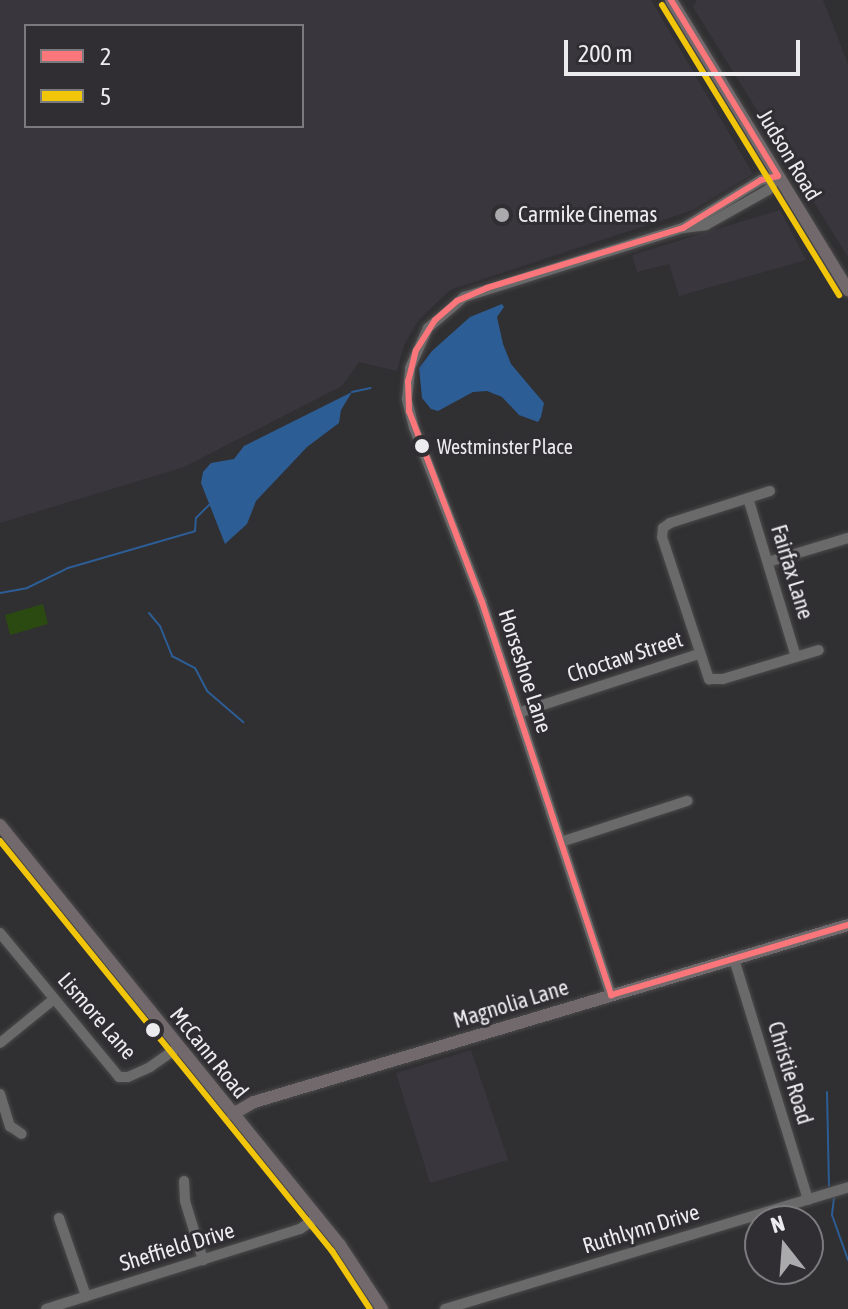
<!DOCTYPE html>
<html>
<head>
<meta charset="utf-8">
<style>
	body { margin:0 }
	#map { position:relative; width:848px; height:1309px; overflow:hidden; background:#302f31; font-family:"Asap Condensed",sans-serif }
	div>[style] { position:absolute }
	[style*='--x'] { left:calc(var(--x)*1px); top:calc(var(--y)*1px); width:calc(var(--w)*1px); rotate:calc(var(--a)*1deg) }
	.built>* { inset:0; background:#3a363e }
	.green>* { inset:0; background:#2a4a12 }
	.water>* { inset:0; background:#2d5d95 }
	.stream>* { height:2px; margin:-1px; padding:0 1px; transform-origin:1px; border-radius:1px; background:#2d5d95 }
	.roads { filter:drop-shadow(0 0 2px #4b4a4b) drop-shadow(0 0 2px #4b4a4b) }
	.minor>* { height:10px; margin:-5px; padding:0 5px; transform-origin:5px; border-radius:5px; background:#6b6a6b }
	.major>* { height:12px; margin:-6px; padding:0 6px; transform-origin:6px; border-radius:6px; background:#71696b }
	.bus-1>* { height:6px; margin:-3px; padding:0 3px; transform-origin:3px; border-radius:3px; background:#fb767a }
	.bus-2>* { height:6px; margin:-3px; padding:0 3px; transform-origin:3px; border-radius:3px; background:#f0c50a }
	.dots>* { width:22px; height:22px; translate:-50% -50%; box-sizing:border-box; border:4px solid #302e32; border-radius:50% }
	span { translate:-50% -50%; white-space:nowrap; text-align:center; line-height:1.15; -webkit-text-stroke:6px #302e32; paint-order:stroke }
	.bus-label { font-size:20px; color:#ecebed }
	.left { translate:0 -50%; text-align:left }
	.street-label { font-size:22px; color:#ecebed }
	.poi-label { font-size:22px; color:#ecebed }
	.legend { position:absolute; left:24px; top:24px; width:280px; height:104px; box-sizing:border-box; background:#302e32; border:2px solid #7b7a7d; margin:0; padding:10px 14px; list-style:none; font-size:24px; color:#ecebed }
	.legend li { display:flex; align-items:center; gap:16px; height:40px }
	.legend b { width:40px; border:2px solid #7b7a7d }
	.north { position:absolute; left:744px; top:1205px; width:80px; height:80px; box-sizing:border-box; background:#302e32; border:2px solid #7b7a7d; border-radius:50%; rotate:343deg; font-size:22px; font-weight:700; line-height:32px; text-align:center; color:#ecebed }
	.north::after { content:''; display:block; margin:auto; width:28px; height:36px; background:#aaa9ab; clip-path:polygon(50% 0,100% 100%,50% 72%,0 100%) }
	.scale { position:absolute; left:564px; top:40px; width:236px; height:36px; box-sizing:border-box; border:4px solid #ecebed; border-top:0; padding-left:10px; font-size:24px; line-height:28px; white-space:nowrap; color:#ecebed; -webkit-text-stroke:6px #302e32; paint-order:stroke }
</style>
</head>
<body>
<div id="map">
	<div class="built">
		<div style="clip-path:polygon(evenodd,0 0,651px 0,753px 174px,693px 210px,450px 290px,418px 321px,404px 345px,397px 371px,359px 362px,342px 386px,184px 467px,0 523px,0 0,26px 26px,302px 26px,302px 126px,26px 126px,26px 26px)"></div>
		<div style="clip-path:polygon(697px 0,823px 0,848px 64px,848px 257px,693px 7px)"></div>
		<div style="clip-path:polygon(780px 210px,806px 260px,679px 296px,669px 264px,637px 272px,632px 255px)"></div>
		<div style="clip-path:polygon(471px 1050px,508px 1160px,430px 1183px,396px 1073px)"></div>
	</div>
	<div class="green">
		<div style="clip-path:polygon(43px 604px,48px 624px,10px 635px,5px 615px)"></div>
	</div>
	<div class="water">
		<div style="clip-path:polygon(502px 304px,504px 307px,497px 317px,503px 344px,511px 364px,544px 403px,541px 417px,538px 422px,519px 415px,502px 397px,487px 391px,473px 392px,438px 411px,431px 409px,422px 398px,419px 368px,432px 351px,470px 317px)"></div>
		<div style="clip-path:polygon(352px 392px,341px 410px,339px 423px,307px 447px,256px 501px,247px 524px,225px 544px,201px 483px,203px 472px,211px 463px,234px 459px,244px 446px)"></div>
	</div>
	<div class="stream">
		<div style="--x:352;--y:392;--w:19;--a:-12"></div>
		<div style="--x:0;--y:593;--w:27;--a:-10"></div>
		<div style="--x:27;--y:588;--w:46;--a:-26"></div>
		<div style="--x:68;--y:568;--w:132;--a:-16.2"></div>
		<div style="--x:195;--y:531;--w:13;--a:-86"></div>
		<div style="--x:196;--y:518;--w:20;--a:-45"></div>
		<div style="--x:149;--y:613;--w:17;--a:50"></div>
		<div style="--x:160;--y:626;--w:32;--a:68"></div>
		<div style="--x:172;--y:656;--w:26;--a:28"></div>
		<div style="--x:195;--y:668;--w:26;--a:62"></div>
		<div style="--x:207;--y:691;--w:48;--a:40.7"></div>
		<div style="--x:827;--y:1092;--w:94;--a:88.8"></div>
		<div style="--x:834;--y:1198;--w:17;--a:97"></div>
		<div style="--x:832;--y:1215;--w:48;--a:70.4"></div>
	</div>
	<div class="roads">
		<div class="minor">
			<div style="--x:683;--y:228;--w:92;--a:-31.6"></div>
			<div style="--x:761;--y:180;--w:17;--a:-13"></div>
			<div style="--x:770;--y:491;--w:105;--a:162.3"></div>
			<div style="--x:670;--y:523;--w:9;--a:144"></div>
			<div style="--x:663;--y:528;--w:9;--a:96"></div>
			<div style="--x:662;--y:537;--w:150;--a:71.7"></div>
			<div style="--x:709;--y:679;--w:14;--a:0"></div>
			<div style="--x:723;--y:679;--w:100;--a:-16.8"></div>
			<div style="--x:748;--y:498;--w:166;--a:73.2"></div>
			<div style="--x:768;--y:562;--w:84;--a:-16.7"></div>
			<div style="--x:518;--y:713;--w:190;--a:-18.1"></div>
			<div style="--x:561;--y:842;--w:133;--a:-18"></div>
			<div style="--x:0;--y:933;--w:187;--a:50.4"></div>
			<div style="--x:119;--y:1077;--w:9;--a:0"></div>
			<div style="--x:128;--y:1077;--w:24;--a:-24"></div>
			<div style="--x:150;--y:1067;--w:35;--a:-35"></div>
			<div style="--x:734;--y:959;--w:252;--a:72.9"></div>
			<div style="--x:611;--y:995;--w:414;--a:-108.2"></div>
			<div style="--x:482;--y:602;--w:187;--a:-111.3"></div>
			<div style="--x:414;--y:428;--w:30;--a:-104"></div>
			<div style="--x:407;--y:399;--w:31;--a:-84"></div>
			<div style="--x:410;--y:368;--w:44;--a:-65.8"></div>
			<div style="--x:428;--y:328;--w:48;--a:-40.7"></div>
			<div style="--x:464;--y:297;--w:230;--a:-17.5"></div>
			<div style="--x:683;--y:228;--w:23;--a:-7"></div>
			<div style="--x:706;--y:225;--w:71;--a:-29.4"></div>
			<div style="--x:768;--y:190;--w:17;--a:-54"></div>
			<div style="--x:0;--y:1043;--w:70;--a:-39.2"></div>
			<div style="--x:0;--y:1094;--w:34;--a:73"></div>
			<div style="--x:10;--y:1126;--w:14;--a:34"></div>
			<div style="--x:184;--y:1181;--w:20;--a:87"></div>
			<div style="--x:185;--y:1201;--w:62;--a:73"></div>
			<div style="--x:59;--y:1218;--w:83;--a:70.9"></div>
			<div style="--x:46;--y:1309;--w:266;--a:-17.5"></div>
			<div style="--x:300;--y:1229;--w:22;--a:-34"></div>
			<div style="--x:445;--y:1309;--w:421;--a:-16.8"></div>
		</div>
		<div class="major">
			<div style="--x:671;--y:0;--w:340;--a:58.6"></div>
			<div style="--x:0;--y:825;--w:540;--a:51.01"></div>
			<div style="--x:340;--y:1245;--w:77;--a:56.7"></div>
			<div style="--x:233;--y:1114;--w:24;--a:-30"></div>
			<div style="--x:254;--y:1102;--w:620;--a:-16.59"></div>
		</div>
	</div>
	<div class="bus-1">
		<div style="--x:671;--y:0;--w:206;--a:58.7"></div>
		<div style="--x:778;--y:176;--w:17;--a:167"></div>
		<div style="--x:761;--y:180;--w:92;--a:148.4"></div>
		<div style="--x:683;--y:228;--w:205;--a:163"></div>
		<div style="--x:487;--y:288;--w:33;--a:157"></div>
		<div style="--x:457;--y:301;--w:29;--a:139"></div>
		<div style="--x:435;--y:320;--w:36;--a:122"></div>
		<div style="--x:416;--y:350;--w:32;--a:104"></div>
		<div style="--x:408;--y:381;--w:30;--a:88"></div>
		<div style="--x:409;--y:411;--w:204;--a:69.1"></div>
		<div style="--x:482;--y:602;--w:414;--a:71.8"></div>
		<div style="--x:611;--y:995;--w:247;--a:-16.5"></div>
	</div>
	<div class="bus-2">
		<div style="--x:662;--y:5;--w:340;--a:58.6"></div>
		<div style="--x:0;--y:841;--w:528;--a:51"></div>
		<div style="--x:332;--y:1251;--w:69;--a:56.8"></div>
	</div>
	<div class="dots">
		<div style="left:502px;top:215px;background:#aaa9ab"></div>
		<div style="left:422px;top:446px;background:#ecebed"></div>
		<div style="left:153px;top:1030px;background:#ecebed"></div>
	</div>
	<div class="bus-label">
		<span class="left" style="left:437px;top:446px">Westminster Place</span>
	</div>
	<div class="street-label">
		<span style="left:789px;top:155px;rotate:59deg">Judson Road</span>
		<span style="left:792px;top:572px;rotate:73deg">Fairfax Lane</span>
		<span style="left:625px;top:657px;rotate:-18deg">Choctaw Street</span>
		<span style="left:525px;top:671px;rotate:72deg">Horseshoe Lane</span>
		<span style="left:511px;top:1004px;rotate:-17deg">Magnolia Lane</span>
		<span style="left:97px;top:1016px;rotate:49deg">Lismore Lane</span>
		<span style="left:209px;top:1053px;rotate:51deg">McCann Road</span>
		<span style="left:790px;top:1073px;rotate:73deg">Christie Road</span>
		<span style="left:641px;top:1229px;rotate:-17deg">Ruthlynn Drive</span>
		<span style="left:177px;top:1247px;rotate:-17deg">Sheffield Drive</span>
	</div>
	<div class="poi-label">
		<span class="left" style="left:518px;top:215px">Carmike Cinemas</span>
	</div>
	<ul class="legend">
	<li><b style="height:10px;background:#fb767a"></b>2</li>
	<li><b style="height:10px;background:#f0c50a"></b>5</li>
	</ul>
	<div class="north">N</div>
	<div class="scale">200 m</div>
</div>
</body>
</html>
